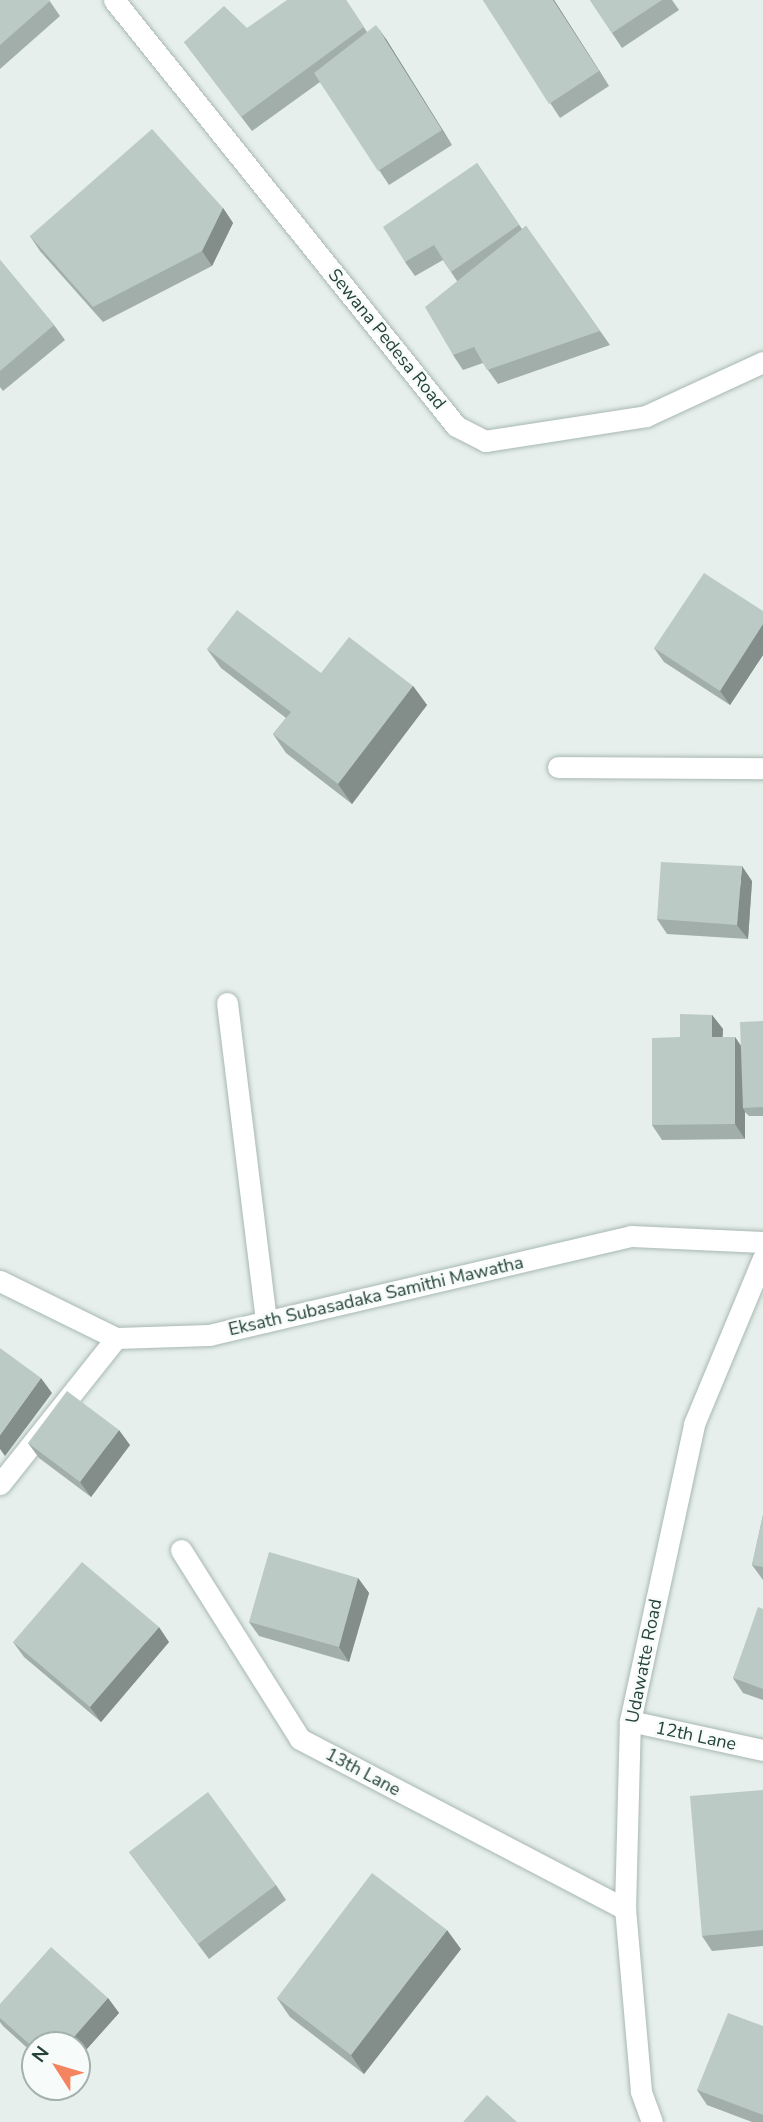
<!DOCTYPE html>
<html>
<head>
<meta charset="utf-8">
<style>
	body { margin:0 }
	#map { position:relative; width:763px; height:2122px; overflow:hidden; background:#e6efeb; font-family:"Nunito Sans",sans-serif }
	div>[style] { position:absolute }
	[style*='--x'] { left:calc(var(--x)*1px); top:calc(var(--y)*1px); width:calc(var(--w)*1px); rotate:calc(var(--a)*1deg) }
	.roads { filter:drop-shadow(0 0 2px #a8b8b2) drop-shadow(0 0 2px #a8b8b2) }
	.minor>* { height:21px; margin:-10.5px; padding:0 10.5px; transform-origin:10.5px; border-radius:10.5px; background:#fff }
	.wall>* { inset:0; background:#a1aea9 }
	.shaded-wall>* { inset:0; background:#838d89 }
	.building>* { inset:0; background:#bbcac4 }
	span { translate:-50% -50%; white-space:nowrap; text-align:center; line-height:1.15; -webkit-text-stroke:5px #f7fbf9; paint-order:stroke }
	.street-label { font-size:18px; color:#24423a }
	.north { position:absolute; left:21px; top:2031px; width:70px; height:70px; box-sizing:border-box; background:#f7fbf9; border:2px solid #a3b1ad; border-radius:50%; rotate:307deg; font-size:19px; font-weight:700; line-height:28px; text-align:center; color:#24423a }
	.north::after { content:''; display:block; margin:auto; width:24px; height:32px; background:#f4845f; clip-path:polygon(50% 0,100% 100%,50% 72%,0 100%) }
</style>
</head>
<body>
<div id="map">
	<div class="roads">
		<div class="minor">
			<div style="--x:114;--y:0;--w:546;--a:51.24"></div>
			<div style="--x:456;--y:426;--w:33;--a:27"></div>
			<div style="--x:485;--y:441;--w:163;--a:-8.8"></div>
			<div style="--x:646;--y:416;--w:129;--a:-24.8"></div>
			<div style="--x:558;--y:767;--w:205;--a:0.3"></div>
			<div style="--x:227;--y:1003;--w:321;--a:83"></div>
			<div style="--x:0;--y:1281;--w:129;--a:26.2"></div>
			<div style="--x:116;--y:1338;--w:93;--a:-1.8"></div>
			<div style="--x:209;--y:1335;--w:433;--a:-13.2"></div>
			<div style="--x:631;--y:1236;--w:132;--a:2.6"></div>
			<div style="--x:0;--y:1484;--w:186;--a:-51.5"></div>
			<div style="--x:181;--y:1550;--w:223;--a:57.8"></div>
			<div style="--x:300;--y:1739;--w:367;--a:27.6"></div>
			<div style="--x:630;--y:1721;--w:136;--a:12.3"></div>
			<div style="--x:652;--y:2122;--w:33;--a:-110"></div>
			<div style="--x:641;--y:2091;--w:183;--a:-95"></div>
			<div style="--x:625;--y:1909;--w:188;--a:-88.5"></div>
			<div style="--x:630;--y:1721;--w:304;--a:-77.8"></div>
			<div style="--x:694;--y:1424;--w:180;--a:-67.4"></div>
		</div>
	</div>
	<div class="wall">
		<div style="clip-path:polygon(0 0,49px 0,60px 16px,0 69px)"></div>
		<div style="clip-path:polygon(346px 0,367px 32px,386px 39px,452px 145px,389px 185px,320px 82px,252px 131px,184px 42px,247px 28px)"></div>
		<div style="clip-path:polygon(483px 0,554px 0,609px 86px,560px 118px)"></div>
		<div style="clip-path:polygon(590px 0,672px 0,679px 10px,622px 48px)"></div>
		<div style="clip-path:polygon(477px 163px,522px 229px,526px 226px,610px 345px,498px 384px,483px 363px,463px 370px,453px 355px,457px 281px,443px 260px,415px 276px,405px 262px)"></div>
		<div style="clip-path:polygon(223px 208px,233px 223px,212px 266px,103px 322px,40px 251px,30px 236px)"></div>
		<div style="clip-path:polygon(0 260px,54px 325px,65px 340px,3px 391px,0 387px)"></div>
		<div style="clip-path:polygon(763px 611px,763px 655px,730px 705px,664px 662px,654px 648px)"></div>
		<div style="clip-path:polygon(207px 649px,321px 673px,413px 686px,427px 705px,352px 804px,286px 753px,273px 734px,286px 718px,221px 668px)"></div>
		<div style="clip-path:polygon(752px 881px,748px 939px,667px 934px,657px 919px)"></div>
		<div style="clip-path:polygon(712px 1015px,723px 1029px,722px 1037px,735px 1037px,741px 1046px,763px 1021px,763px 1116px,749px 1116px,745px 1112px,745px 1139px,662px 1140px,652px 1125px,680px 1037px)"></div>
		<div style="clip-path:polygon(28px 1443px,130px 1445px,91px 1497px,39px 1458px)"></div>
		<div style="clip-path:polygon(763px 1515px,763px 1580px,752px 1565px)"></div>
		<div style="clip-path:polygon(358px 1578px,369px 1593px,349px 1662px,259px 1636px,249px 1622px)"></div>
		<div style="clip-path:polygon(763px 1609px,763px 1700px,743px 1693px,733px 1678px)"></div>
		<div style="clip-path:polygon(13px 1642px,169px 1642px,101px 1722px,24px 1657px)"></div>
		<div style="clip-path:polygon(763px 1790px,763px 1946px,712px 1951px,702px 1936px)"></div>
		<div style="clip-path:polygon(129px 1852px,276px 1885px,286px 1900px,209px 1959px)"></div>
		<div style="clip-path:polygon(461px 1949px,364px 2074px,290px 2017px,277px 1998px)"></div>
		<div style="clip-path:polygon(108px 1998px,119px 2013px,77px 2060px,77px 2045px,35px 2045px,35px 2055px,3px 2026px,0 2022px,0 2004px)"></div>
		<div style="clip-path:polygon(763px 2026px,763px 2122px,752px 2122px,707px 2105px,697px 2090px)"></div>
	</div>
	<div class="shaded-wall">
		<div style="clip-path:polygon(553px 0,554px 0,609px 86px,599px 71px)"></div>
		<div style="clip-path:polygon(376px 25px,386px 39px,452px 145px,442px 130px)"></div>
		<div style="clip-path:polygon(223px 208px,233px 223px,212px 266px,202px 251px)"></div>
		<div style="clip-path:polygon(763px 624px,763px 655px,730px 705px,720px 691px)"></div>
		<div style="clip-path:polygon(413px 686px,427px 705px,352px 804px,338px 784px)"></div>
		<div style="clip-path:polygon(742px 866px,752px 881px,748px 939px,737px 925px)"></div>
		<div style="clip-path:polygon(712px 1015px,723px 1029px,722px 1052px,712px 1037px)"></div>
		<div style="clip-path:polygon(735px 1037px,745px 1052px,743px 1108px,745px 1112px,745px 1139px,735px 1124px)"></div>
		<div style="clip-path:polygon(41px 1378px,52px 1393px,5px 1456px,0 1449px,0 1435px)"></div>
		<div style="clip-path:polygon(119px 1430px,130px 1445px,91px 1497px,80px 1482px)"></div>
		<div style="clip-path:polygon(358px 1578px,369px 1593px,349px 1662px,339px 1647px)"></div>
		<div style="clip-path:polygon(159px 1627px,169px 1642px,101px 1722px,90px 1707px)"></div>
		<div style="clip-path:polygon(447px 1930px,461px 1949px,364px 2074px,351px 2055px)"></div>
		<div style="clip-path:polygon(108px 1998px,119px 2013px,77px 2060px,77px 2045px,67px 2045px)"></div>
	</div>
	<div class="building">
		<div style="clip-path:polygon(0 0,49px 0,50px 1px,0 45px)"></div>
		<div style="clip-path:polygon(287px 0,346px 0,364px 27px,241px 117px,184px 42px,224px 6px,247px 28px)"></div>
		<div style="clip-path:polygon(483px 0,553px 0,599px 71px,549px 104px)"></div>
		<div style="clip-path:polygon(590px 0,662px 0,612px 33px)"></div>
		<div style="clip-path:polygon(376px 25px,442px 130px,378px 171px,314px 73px)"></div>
		<div style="clip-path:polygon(152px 129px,223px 208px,202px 251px,93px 307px,30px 236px)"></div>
		<div style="clip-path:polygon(477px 163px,519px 225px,451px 272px,434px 245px,405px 262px,383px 227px)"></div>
		<div style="clip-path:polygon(526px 226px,600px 331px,487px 370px,474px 347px,453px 355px,425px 307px)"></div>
		<div style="clip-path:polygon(0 260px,54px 325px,0 371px)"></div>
		<div style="clip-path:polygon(704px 573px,763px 611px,763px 624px,720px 691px,654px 648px)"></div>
		<div style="clip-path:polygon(237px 610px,321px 673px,349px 637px,413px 686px,338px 784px,273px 734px,291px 712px,207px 649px)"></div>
		<div style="clip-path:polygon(661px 862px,742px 866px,737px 925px,657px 919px)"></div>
		<div style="clip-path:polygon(680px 1014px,712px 1015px,712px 1037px,735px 1037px,735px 1124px,652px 1125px,652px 1038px,680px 1037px)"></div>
		<div style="clip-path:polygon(763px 1021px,763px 1107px,743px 1108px,740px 1022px)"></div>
		<div style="clip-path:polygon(0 1348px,41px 1378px,0 1435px)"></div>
		<div style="clip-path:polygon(67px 1391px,119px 1430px,80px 1482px,28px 1443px)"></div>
		<div style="clip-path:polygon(763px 1515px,763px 1567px,752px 1565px)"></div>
		<div style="clip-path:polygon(269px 1552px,358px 1578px,339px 1647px,249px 1622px)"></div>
		<div style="clip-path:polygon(82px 1562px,159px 1627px,90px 1707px,13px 1642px)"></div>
		<div style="clip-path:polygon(758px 1607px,763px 1609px,763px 1689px,733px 1678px)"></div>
		<div style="clip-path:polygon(763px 1790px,763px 1930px,702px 1936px,690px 1796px)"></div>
		<div style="clip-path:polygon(208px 1792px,276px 1885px,198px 1944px,129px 1852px)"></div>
		<div style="clip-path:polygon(372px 1873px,447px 1930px,351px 2055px,277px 1998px)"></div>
		<div style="clip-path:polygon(51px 1947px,108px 1998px,67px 2045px,35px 2045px,35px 2049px,0 2018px,0 2004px)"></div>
		<div style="clip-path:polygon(728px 2013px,763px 2026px,763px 2115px,697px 2090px)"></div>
		<div style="clip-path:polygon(487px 2095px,517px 2122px,463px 2122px)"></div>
	</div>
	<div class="street-label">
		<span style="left:387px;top:339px;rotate:51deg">Sewana Pedesa Road</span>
		<span style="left:376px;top:1296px;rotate:-13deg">Eksath Subasadaka Samithi Mawatha</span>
		<span style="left:644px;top:1661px;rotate:-79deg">Udawatte Road</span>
		<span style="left:696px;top:1736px;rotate:12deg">12th Lane</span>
		<span style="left:363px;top:1772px;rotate:28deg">13th Lane</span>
	</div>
	<div class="north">N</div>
</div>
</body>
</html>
